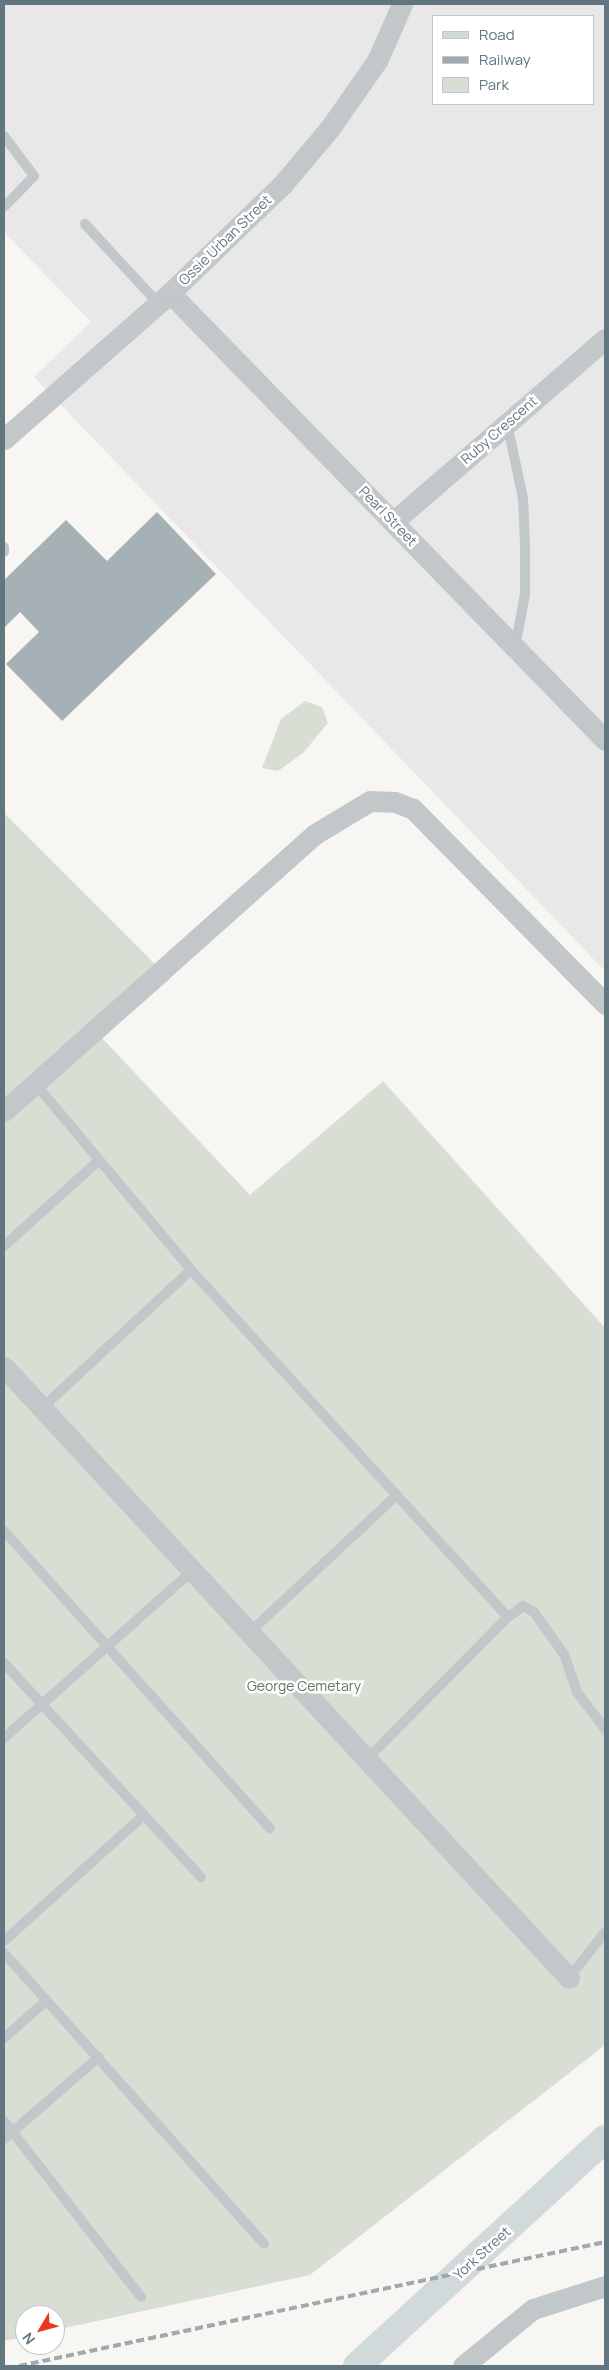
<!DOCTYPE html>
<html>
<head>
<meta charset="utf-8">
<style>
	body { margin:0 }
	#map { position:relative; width:609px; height:2370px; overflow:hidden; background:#f7f6f3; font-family:Manrope,sans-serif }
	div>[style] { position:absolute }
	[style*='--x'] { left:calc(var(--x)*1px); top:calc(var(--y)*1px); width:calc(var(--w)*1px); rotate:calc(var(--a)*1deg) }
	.built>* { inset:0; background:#e7e8e7 }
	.green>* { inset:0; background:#d9ded4 }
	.building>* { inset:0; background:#a6b1b5 }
	.service>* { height:10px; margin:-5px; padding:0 5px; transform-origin:5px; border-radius:5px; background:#c2c7c9 }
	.minor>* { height:21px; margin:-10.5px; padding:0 10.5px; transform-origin:10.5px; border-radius:10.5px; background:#c2c7c9 }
	.secondary>* { height:28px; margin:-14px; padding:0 14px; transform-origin:14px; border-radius:14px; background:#d2d9db }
	.rail>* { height:4px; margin-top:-2px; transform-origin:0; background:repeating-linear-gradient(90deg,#a0a9ad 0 8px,transparent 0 12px) }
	span { translate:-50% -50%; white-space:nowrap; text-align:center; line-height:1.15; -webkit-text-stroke:5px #fff; paint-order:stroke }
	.street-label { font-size:14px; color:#61767f }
	.park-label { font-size:14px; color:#677760 }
	.frame { position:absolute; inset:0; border:5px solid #61767f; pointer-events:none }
	.legend { position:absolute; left:432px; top:15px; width:162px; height:90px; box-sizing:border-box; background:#fff; border:1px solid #c0c8cc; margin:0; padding:6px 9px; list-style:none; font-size:15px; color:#61767f }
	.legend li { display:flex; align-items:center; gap:10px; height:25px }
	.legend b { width:25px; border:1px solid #c0c8cc }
	.north { position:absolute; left:15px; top:2305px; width:50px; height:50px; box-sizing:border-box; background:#fff; border:1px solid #c0c8cc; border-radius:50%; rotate:233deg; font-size:14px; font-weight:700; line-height:20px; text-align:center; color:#61767f }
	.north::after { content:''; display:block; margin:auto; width:18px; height:22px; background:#e73823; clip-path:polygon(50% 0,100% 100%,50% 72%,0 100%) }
</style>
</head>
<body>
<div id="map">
	<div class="built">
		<div style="clip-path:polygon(evenodd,4px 4px,605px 4px,605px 971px,34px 377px,91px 322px,4px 232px,4px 4px,433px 16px,593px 16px,593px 104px,433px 104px,433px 16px)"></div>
	</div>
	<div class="green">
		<div style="clip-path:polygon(305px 701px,322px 707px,328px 723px,303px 753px,278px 771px,262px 768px,281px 719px)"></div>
		<div style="clip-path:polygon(4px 813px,170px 979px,102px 1038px,250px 1195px,383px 1081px,605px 1328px,605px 2045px,310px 2275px,55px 2330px,55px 2315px,25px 2315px,25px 2337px,4px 2341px)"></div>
	</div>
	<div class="building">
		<div style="clip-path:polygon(157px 512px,216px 574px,62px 721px,6px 664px,39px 632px,20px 612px,4px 628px,4px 580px,66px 520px,107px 561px)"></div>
	</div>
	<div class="service">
		<div style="--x:4;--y:136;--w:50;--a:53.1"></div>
		<div style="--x:34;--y:176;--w:43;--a:134.1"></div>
		<div style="--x:85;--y:224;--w:108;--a:47.3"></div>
		<div style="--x:507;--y:423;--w:77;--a:78"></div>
		<div style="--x:523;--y:498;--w:45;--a:87.5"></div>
		<div style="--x:525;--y:543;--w:51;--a:90"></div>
		<div style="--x:525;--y:594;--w:55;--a:100.5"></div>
		<div style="--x:4;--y:547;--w:5;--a:90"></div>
		<div style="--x:34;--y:1082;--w:245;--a:50.1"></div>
		<div style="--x:191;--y:1270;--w:470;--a:47.6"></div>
		<div style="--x:508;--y:1617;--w:19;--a:-36"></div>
		<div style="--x:523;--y:1606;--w:13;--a:29"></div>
		<div style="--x:534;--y:1612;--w:52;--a:54.5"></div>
		<div style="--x:564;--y:1654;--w:40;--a:71.1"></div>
		<div style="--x:577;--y:1692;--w:46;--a:52.9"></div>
		<div style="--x:4;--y:1246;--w:125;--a:-42.1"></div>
		<div style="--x:42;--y:1408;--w:203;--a:-42.8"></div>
		<div style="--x:4;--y:1531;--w:399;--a:48.2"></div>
		<div style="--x:250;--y:1632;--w:201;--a:-43"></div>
		<div style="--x:4;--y:1663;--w:291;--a:47.4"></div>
		<div style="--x:4;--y:1738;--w:253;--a:-41.6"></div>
		<div style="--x:367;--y:1759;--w:200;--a:-45.2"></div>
		<div style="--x:4;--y:1941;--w:188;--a:-42"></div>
		<div style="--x:4;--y:1953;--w:390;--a:48.2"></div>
		<div style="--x:569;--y:1978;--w:58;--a:-52"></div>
		<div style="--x:4;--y:2038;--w:57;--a:-41.5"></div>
		<div style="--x:4;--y:2121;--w:223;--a:52.1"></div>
		<div style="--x:4;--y:2139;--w:125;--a:-40.8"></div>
	</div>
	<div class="minor">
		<div style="--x:170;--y:293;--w:624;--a:45.78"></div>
		<div style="--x:4;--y:439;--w:221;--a:-41.3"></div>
		<div style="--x:170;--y:293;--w:156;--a:-44"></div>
		<div style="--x:282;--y:185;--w:75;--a:-49.9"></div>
		<div style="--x:330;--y:128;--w:82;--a:-55"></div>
		<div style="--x:377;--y:61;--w:62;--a:-66.3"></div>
		<div style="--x:394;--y:521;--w:279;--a:-40.8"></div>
		<div style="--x:4;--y:1111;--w:416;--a:-41.7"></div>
		<div style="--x:315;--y:834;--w:64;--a:-31"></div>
		<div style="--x:370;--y:801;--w:25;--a:2"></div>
		<div style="--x:395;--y:802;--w:19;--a:21"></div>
		<div style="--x:413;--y:809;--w:274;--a:45.4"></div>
		<div style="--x:4;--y:1367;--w:832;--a:47.24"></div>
		<div style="--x:463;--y:2366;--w:90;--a:-39.2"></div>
		<div style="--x:533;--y:2309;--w:76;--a:-17.7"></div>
	</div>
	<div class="secondary">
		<div style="--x:357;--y:2366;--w:336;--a:-42.5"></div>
	</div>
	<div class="rail">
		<div style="--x:19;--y:2366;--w:599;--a:-11.95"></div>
	</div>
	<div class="street-label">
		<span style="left:225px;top:240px;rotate:-44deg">Ossie Urban Street</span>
		<span style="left:499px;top:430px;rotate:-41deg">Ruby Crescent</span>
		<span style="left:388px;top:516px;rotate:46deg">Pearl Street</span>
		<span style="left:482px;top:2253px;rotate:-42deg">York Street</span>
	</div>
	<div class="park-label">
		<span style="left:304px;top:1686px">George Cemetary</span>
	</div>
	<div class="frame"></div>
	<ul class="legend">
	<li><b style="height:6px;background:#d2d9db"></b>Road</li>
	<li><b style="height:6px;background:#a0a9ad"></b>Railway</li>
	<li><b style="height:14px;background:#d9ded4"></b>Park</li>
	</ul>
	<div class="north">N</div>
</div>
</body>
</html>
